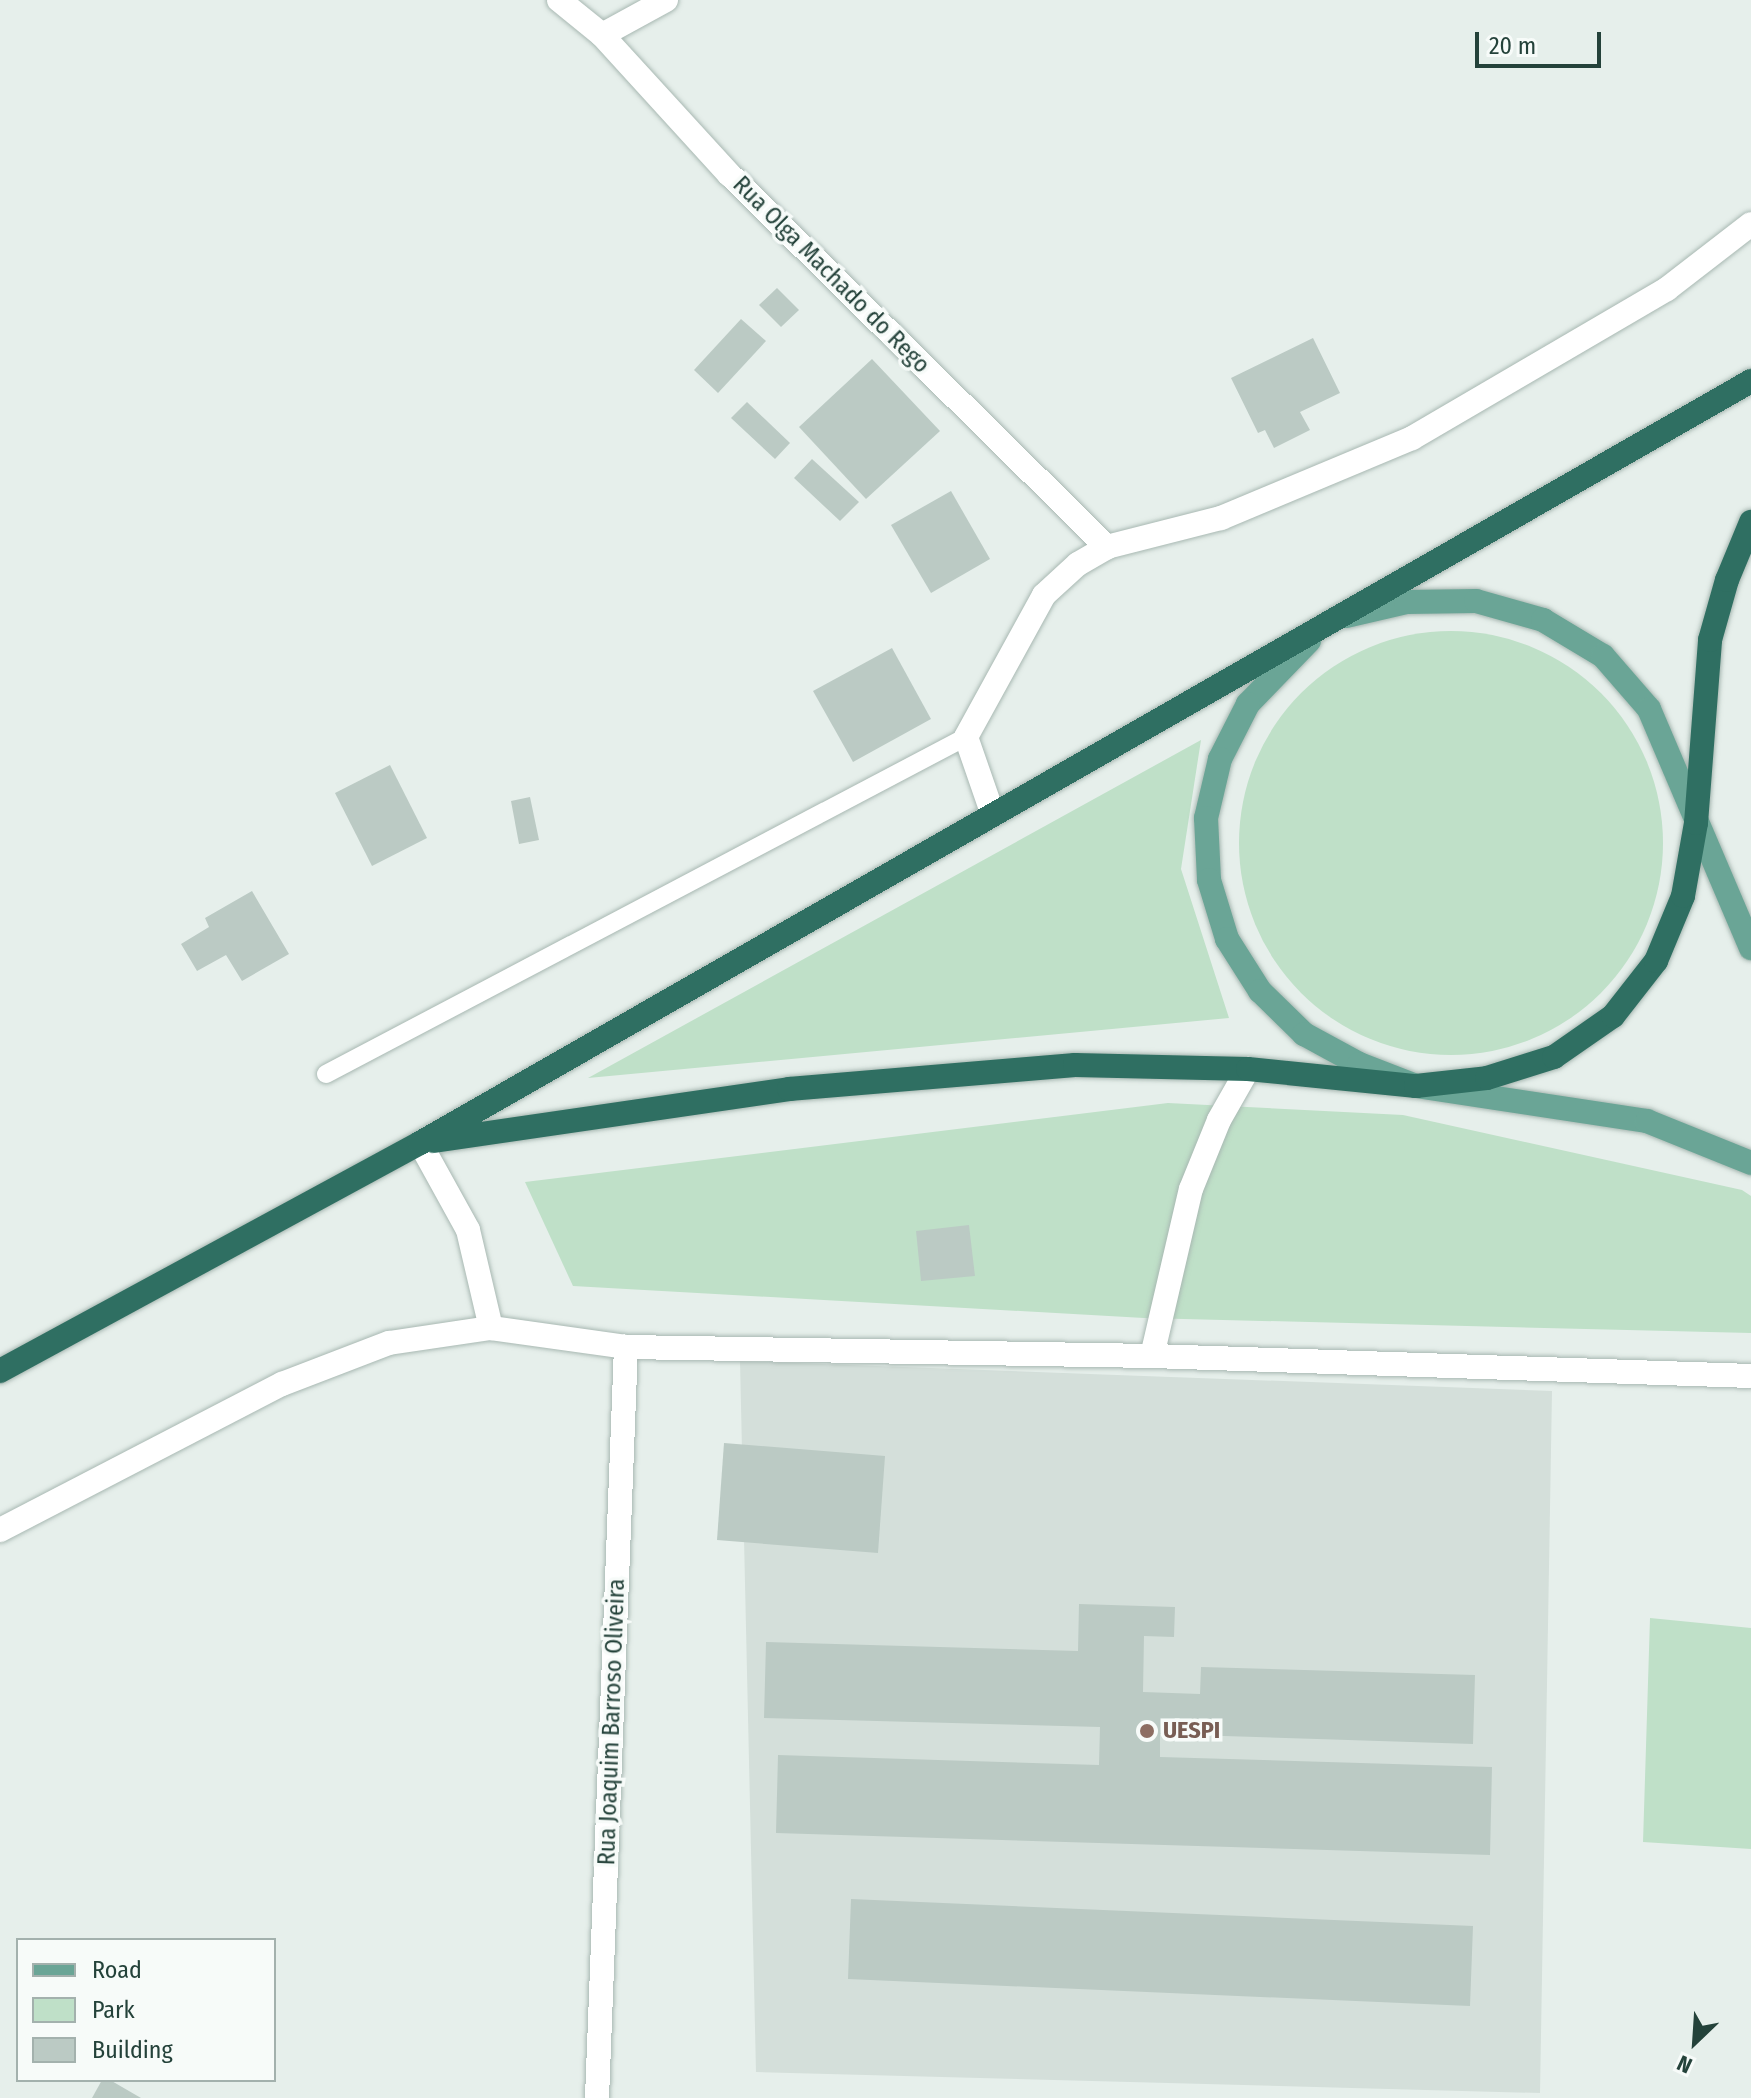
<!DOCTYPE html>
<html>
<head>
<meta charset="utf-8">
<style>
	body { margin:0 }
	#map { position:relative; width:1751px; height:2098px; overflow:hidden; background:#e6efeb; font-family:"Fira Sans Condensed",sans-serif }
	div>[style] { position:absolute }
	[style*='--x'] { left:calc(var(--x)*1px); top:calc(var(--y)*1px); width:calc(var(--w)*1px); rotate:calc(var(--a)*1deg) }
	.built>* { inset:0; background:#d4dfda }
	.green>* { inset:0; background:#bfe0c8 }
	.round { border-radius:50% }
	.building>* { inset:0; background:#bbcac4 }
	.roads { filter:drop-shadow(0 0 2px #a8b8b2) drop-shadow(0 0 2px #a8b8b2) }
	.lane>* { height:18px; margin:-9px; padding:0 9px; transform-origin:9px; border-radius:9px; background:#fff }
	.street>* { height:24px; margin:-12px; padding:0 12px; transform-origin:12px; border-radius:12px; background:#fff }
	.primary>* { height:24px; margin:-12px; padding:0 12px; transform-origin:12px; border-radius:12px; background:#6aa596 }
	.highway>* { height:24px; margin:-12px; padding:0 12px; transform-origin:12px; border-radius:12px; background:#2f6f62 }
	.dots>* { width:22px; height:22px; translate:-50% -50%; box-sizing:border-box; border:4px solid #f7fbf9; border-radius:50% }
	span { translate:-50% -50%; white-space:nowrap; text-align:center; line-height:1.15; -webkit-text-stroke:7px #f7fbf9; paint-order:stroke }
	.street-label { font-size:24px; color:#24423a }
	.education-label { font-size:24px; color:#785e54; font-weight:700 }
	.left { translate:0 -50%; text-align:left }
	.legend { position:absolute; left:16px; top:1938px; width:260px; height:144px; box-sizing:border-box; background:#f7fbf9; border:2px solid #a3b1ad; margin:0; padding:10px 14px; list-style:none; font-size:24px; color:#24423a }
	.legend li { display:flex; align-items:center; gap:16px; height:40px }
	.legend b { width:40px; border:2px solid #a3b1ad }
	.north { position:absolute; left:1655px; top:2002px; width:80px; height:80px; -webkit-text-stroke:6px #f7fbf9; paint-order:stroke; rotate:205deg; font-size:22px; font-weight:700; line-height:32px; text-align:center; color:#24423a }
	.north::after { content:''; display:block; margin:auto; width:28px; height:36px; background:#24423a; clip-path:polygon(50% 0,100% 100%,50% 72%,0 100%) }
	.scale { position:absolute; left:1475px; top:32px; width:126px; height:36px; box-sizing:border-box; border:4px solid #24423a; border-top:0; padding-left:10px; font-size:24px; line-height:28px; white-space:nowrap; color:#24423a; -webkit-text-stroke:6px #f7fbf9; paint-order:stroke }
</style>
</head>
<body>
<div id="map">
	<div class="built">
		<div style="clip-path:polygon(740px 1361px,1552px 1391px,1540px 2093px,756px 2072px)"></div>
	</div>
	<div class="green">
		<div class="round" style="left:1239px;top:631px;width:424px;height:424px"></div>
		<div style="clip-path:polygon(1201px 740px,1181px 869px,1229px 1018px,588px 1078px)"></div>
		<div style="clip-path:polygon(1168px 1103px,1403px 1115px,1742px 1190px,1751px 1196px,1751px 1333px,1144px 1318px,573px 1286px,525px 1182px)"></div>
		<div style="clip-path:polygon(1650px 1618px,1751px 1628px,1751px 1849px,1643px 1842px)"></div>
	</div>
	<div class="building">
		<div style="clip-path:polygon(777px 288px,799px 310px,781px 327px,759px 305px)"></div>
		<div style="clip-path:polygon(741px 319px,766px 341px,718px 393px,694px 370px)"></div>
		<div style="clip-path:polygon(1313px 338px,1340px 393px,1300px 412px,1310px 430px,1274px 448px,1265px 430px,1258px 433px,1231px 378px)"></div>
		<div style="clip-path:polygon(872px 359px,940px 431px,866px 499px,799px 427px)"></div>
		<div style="clip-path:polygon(747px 402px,790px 443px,775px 459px,731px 418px)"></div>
		<div style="clip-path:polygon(812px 459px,859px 502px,840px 521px,794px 478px)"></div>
		<div style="clip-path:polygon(951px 491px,990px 559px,931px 593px,891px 525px)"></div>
		<div style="clip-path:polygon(892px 648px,931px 719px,853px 762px,813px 691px)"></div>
		<div style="clip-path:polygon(390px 765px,427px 838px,372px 866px,335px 793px)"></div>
		<div style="clip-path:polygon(530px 797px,539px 840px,519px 844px,511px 801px)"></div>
		<div style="clip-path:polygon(252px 891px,289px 954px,242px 981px,226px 955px,197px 971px,181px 944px,209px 927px,205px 918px)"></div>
		<div style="clip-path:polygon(969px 1225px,975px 1276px,921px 1281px,916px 1231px)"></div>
		<div style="clip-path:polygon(724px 1443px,885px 1456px,878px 1553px,717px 1540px)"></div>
		<div style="clip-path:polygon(1079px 1604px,1175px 1607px,1174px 1637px,1144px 1636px,1143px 1692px,1200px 1694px,1201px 1667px,1475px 1675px,1473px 1744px,1160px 1734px,1160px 1757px,1492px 1767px,1490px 1855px,776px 1833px,778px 1755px,1099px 1765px,1100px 1727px,764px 1718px,766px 1642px,1078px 1651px)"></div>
		<div style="clip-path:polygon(851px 1899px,1473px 1926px,1470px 2006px,848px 1979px)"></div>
		<div style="clip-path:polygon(102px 2080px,110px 2080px,141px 2098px,92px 2098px)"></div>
	</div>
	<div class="roads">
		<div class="lane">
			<div style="--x:326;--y:1074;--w:723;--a:-27.77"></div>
		</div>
		<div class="street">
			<div style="--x:559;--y:0;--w:55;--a:39.1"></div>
			<div style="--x:602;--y:35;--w:190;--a:47.6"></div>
			<div style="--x:730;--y:175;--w:530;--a:44.62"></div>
			<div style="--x:602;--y:35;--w:73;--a:-28.7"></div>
			<div style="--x:992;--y:812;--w:79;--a:-109.1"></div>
			<div style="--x:966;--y:737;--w:162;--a:-61.2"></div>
			<div style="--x:1044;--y:595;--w:46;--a:-42.4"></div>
			<div style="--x:1078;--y:564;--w:34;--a:-30"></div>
			<div style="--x:1107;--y:547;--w:118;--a:-14.3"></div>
			<div style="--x:1221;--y:518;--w:207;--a:-22.7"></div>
			<div style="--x:1412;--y:438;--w:295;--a:-30.3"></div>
			<div style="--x:1667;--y:289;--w:106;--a:-37.7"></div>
			<div style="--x:420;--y:1143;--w:99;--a:61.1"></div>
			<div style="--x:468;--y:1230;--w:101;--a:76.8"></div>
			<div style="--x:1152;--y:1356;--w:171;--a:-76.9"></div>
			<div style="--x:1191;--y:1189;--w:74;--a:-67.9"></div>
			<div style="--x:1219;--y:1120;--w:59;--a:-60.4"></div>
			<div style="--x:0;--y:1530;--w:318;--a:-27.4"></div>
			<div style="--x:282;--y:1384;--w:115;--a:-21"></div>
			<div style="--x:389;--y:1343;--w:103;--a:-8.4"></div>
			<div style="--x:491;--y:1328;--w:136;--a:8"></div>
			<div style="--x:626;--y:1347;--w:526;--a:0.98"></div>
			<div style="--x:1152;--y:1356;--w:599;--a:1.91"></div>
			<div style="--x:597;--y:2098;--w:752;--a:-87.79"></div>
		</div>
		<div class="primary">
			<div style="--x:1346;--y:616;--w:62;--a:-13.1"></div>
			<div style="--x:1406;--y:602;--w:70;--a:-0.8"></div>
			<div style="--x:1476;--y:601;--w:70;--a:15.8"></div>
			<div style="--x:1543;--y:620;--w:70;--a:31"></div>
			<div style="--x:1603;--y:656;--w:70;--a:49"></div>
			<div style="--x:1649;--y:709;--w:260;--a:66.9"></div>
			<div style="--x:1309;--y:641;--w:88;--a:134.1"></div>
			<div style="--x:1248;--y:704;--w:62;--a:117"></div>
			<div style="--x:1220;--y:759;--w:61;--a:103.3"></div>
			<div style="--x:1206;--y:818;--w:62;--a:87.2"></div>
			<div style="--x:1209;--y:880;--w:62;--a:73"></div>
			<div style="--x:1227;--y:939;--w:62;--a:57.6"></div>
			<div style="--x:1260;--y:991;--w:62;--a:44.3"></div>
			<div style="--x:1304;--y:1034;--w:63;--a:28.6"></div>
			<div style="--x:1359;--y:1064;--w:61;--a:21.1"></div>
			<div style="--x:1416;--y:1086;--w:234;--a:8.6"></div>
			<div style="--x:1647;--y:1121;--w:112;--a:22"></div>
		</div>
		<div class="highway">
			<div style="--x:434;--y:1141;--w:359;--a:-8.3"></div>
			<div style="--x:789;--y:1089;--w:287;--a:-4.8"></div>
			<div style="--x:1075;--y:1065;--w:173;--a:1.3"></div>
			<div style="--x:1248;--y:1069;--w:169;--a:5.8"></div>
			<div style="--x:1416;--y:1086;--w:71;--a:-6.4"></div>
			<div style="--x:1487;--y:1078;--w:70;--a:-17.4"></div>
			<div style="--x:1554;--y:1057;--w:72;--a:-34.8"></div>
			<div style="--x:1613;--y:1016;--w:70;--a:-52"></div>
			<div style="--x:1656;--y:961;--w:70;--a:-67.4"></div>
			<div style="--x:1683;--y:896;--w:74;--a:-79.9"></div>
			<div style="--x:1696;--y:823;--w:184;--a:-85.6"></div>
			<div style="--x:1710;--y:640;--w:62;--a:-74.2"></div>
			<div style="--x:1727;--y:580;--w:63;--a:-67.5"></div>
			<div style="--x:0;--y:1371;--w:478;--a:-28.5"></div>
			<div style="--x:420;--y:1143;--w:1534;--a:-29.79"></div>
		</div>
	</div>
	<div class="dots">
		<div style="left:1147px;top:1731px;background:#8d6e63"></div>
	</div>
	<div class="street-label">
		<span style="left:831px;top:275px;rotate:45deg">Rua Olga Machado do Rego</span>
		<span style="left:612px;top:1722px;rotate:-88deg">Rua Joaquim Barroso Oliveira</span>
	</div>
	<div class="education-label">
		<span class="left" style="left:1163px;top:1731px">UESPI</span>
	</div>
	<ul class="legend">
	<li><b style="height:10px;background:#6aa596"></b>Road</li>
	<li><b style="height:22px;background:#bfe0c8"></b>Park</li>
	<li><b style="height:22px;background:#bbcac4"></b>Building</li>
	</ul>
	<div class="north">N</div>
	<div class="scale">20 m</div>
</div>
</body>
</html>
